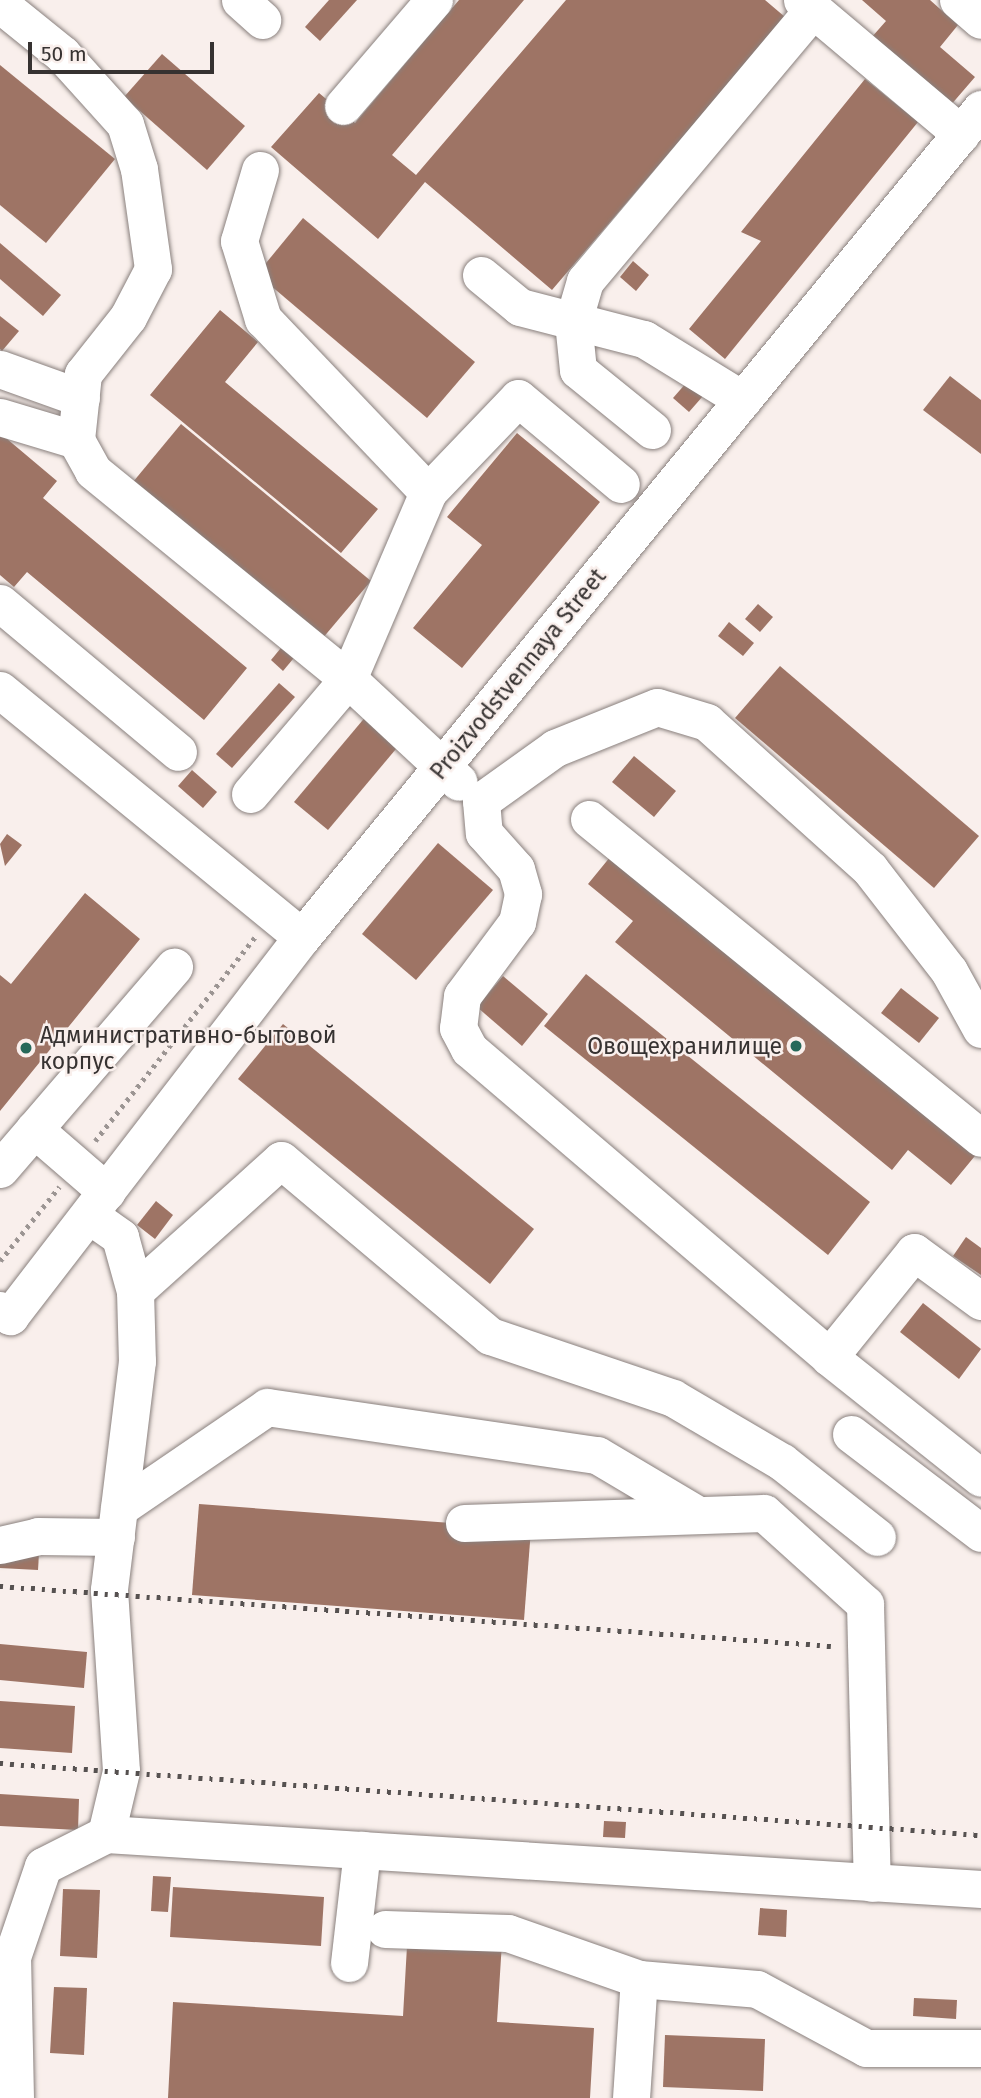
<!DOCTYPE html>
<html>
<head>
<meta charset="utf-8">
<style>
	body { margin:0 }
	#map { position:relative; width:981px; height:2098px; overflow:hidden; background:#f9efec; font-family:"Fira Sans",sans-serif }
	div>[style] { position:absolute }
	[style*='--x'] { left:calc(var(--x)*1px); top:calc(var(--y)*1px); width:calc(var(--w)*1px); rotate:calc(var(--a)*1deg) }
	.building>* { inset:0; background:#9e7465 }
	.path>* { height:4.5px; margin-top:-2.25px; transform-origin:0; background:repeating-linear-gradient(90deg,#9c9593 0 3.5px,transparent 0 8.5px) }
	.roads { filter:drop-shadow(0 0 2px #89807d) drop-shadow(0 0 2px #89807d) }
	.minor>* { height:37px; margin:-18.5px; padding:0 18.5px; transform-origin:18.5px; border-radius:18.5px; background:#fff }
	.rail>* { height:5px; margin-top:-2.5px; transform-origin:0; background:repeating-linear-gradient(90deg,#565150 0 3.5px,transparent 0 10.5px) }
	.dots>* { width:19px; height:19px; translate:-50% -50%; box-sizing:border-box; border:4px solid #f9efec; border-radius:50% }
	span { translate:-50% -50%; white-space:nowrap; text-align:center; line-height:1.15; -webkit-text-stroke:5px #f9efec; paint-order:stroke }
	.street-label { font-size:23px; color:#363231 }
	.poi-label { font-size:23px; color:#363231 }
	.left { translate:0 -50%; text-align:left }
	.right { translate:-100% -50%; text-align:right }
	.scale { position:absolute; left:28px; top:42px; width:186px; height:32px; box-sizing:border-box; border:4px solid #363231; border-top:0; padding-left:9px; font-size:21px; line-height:24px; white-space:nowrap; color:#363231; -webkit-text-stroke:5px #f9efec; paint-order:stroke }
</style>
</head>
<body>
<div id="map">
	<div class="building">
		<div style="clip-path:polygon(329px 0,357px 0,320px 41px,305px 27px)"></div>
		<div style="clip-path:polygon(459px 0,524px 0,392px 155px,416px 175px,566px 0,765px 0,785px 17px,552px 290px,425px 182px,378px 239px,271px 147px,319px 93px,355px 123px)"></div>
		<div style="clip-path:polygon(862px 0,930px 0,958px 25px,940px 47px,975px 77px,950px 106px,871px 38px,886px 21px)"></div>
		<div style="clip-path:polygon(162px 54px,245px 126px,207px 170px,124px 97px)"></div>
		<div style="clip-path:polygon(0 65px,115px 159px,46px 243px,0 205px)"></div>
		<div style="clip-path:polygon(865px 79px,918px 122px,725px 359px,689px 329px,761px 241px,741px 232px)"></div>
		<div style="clip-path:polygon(303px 218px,475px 362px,427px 418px,257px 274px)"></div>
		<div style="clip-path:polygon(0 243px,61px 295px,43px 316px,0 279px)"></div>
		<div style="clip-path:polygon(633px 261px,649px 275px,636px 291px,620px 277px)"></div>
		<div style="clip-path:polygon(220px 310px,258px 342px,225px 382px,378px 509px,341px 553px,150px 395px)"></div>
		<div style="clip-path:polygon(0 316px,19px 331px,2px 351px,0 349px)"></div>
		<div style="clip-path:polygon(950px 376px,981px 400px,981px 454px,923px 410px)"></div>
		<div style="clip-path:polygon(687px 382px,703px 396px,689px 412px,673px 398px)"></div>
		<div style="clip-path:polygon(181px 424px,371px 581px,322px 639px,133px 482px)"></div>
		<div style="clip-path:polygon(0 433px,57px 481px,43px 498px,247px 668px,204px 720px,27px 572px,14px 587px,0 575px)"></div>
		<div style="clip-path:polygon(517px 433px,600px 502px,462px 668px,413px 628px,482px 545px,447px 517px)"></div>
		<div style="clip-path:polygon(758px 604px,773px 617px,760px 632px,745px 619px)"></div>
		<div style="clip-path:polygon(729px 622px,754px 643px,743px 656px,718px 636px)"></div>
		<div style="clip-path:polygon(285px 643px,298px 653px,283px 671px,271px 660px)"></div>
		<div style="clip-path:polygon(780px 666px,979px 836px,934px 888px,735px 718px)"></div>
		<div style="clip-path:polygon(279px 683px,295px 697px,232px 768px,216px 754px)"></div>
		<div style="clip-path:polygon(367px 715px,401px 743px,328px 830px,294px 802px)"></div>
		<div style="clip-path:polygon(634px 756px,676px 791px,654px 817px,612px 782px)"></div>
		<div style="clip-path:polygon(192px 770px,217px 792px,203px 808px,178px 786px)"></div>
		<div style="clip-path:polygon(7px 834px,22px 845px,5px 866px,0 844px)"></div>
		<div style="clip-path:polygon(438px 843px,493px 890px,416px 980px,362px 934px)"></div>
		<div style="clip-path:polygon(615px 851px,979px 1151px,951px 1185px,908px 1150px,892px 1170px,615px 942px,633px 921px,588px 884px)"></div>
		<div style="clip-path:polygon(85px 893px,140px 939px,0 1111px,0 975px,11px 984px)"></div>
		<div style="clip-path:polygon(586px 974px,870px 1202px,828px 1255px,544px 1026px)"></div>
		<div style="clip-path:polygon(503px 976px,548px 1014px,522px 1046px,477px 1007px)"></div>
		<div style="clip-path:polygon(901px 988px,939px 1018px,919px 1043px,881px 1013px)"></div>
		<div style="clip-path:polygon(283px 1024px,534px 1229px,490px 1284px,238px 1079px)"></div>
		<div style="clip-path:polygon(156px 1201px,173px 1215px,155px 1239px,137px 1225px)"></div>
		<div style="clip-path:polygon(966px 1237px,981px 1248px,981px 1275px,953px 1256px)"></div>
		<div style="clip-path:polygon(923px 1303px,981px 1349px,959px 1379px,900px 1332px)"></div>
		<div style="clip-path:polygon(199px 1504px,531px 1529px,524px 1620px,192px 1595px)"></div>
		<div style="clip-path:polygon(0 1551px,39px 1553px,38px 1570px,0 1568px)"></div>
		<div style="clip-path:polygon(0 1644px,87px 1652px,84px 1688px,0 1680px)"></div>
		<div style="clip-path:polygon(0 1701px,75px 1706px,72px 1753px,0 1748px)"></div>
		<div style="clip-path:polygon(0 1794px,79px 1799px,78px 1830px,0 1826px)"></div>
		<div style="clip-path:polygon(604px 1821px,626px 1822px,625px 1838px,603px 1837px)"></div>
		<div style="clip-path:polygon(153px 1876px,171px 1877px,168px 1912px,151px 1911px)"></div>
		<div style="clip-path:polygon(173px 1887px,324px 1897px,321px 1946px,170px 1937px)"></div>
		<div style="clip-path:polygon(63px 1889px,100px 1890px,97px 1958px,60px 1956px)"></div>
		<div style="clip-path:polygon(760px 1908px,787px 1910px,786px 1937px,758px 1935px)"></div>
		<div style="clip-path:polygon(502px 1942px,497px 2022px,594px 2028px,590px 2098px,168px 2098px,173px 2002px,403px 2016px,407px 1946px)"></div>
		<div style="clip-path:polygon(54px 1987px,87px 1988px,84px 2055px,50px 2053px)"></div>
		<div style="clip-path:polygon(914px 1998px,957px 2000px,956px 2019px,913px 2016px)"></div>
		<div style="clip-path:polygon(665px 2035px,765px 2039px,763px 2091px,663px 2087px)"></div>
	</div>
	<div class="path">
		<div style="--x:95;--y:1141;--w:261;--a:-51.9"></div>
		<div style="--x:0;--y:1261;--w:95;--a:-51.4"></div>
	</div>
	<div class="roads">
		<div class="minor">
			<div style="--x:240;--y:0;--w:30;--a:42"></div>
			<div style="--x:802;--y:0;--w:208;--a:40.1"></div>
			<div style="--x:958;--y:0;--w:30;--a:41"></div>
			<div style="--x:0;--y:4;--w:80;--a:38.9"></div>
			<div style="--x:62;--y:54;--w:94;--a:48"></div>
			<div style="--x:125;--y:124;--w:47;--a:72.7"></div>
			<div style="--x:139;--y:169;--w:101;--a:82"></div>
			<div style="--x:153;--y:269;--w:54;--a:117.5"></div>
			<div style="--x:128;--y:317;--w:73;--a:128.3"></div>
			<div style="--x:83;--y:374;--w:66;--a:96.1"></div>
			<div style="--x:76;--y:440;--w:35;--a:61"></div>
			<div style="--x:93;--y:471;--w:329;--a:39.2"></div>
			<div style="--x:348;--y:679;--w:151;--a:42.9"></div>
			<div style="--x:343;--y:106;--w:140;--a:-49.4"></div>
			<div style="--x:260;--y:170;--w:74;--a:106.5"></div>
			<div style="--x:239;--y:241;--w:82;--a:72.9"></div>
			<div style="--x:263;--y:319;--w:239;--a:46.4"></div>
			<div style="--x:481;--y:275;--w:50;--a:39.4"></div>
			<div style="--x:520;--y:307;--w:128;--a:14.5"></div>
			<div style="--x:644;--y:339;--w:116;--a:31.6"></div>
			<div style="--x:0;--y:369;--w:86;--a:19.7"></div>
			<div style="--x:0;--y:417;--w:79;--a:16.8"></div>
			<div style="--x:652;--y:430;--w:95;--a:-141"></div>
			<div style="--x:578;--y:370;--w:48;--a:-95.9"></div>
			<div style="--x:573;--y:322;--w:43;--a:-73.7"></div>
			<div style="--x:585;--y:281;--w:355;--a:-50"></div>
			<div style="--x:0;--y:603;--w:232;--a:39.9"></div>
			<div style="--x:0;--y:690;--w:390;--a:39.3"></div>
			<div style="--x:250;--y:794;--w:151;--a:-49.6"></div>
			<div style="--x:348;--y:679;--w:203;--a:-66.8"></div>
			<div style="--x:428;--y:492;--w:130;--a:-46.2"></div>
			<div style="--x:518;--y:398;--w:134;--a:39.9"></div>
			<div style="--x:589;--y:819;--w:505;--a:39.14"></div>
			<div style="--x:981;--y:1029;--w:66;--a:-118.9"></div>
			<div style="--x:949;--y:971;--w:129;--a:-127.8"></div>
			<div style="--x:870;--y:869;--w:219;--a:-138"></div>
			<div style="--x:707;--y:722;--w:52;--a:-163.3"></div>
			<div style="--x:657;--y:707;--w:110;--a:158.1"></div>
			<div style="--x:555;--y:748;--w:91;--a:144.4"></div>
			<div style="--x:481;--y:801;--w:32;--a:85"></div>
			<div style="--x:484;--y:833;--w:48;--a:48.4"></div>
			<div style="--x:516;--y:869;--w:26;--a:74"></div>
			<div style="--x:523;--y:894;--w:29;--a:102"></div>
			<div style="--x:517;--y:922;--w:92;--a:126.6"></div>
			<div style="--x:462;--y:996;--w:32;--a:97"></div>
			<div style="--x:458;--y:1028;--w:24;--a:62"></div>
			<div style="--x:469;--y:1049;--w:474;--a:40.5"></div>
			<div style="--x:829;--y:1357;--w:194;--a:38.5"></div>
			<div style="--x:34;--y:1129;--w:96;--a:40.8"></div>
			<div style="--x:0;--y:1169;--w:267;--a:-49.3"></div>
			<div style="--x:89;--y:1215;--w:38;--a:35"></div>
			<div style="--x:120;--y:1237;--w:56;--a:74.5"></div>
			<div style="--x:135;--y:1291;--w:70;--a:88.4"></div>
			<div style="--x:137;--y:1361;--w:231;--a:97"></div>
			<div style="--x:109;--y:1590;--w:181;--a:86.2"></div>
			<div style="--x:121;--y:1771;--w:65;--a:103.4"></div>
			<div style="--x:135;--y:1291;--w:196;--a:-41.9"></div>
			<div style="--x:281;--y:1160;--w:273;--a:40.1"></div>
			<div style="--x:490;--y:1336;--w:193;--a:18.7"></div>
			<div style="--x:673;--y:1398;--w:126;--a:30.4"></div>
			<div style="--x:782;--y:1462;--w:121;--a:38.3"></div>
			<div style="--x:0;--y:1310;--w:12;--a:31"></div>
			<div style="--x:10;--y:1316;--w:478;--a:-52.4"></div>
			<div style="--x:302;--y:937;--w:1071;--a:-50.65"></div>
			<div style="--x:829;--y:1357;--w:135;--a:-51"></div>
			<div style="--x:914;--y:1252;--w:83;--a:36.2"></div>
			<div style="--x:851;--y:1434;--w:163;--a:37.3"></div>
			<div style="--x:119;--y:1508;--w:179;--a:-34.3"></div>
			<div style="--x:267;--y:1407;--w:333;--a:8.3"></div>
			<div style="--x:597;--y:1455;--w:117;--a:30.7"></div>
			<div style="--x:464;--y:1523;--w:300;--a:-1.9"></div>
			<div style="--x:764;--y:1513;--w:136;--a:42"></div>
			<div style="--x:865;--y:1604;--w:279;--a:88.6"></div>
			<div style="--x:0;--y:1545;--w:39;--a:-13"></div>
			<div style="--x:38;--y:1536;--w:78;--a:0.7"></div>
			<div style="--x:385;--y:1929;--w:123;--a:1.9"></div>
			<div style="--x:508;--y:1933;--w:139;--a:19.3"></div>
			<div style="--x:349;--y:1963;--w:114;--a:-83.4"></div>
			<div style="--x:15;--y:2098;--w:141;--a:-91.2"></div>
			<div style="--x:12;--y:1957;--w:96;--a:-71.2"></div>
			<div style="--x:43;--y:1866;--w:71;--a:-26.9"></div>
			<div style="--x:106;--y:1834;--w:877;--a:3.6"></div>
			<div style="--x:631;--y:2098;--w:119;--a:-86.2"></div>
			<div style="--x:639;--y:1979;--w:118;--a:4.8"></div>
			<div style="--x:757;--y:1989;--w:124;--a:28.4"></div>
			<div style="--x:866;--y:2048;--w:115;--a:0"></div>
		</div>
	</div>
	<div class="rail">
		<div style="--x:0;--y:1586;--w:834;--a:4.12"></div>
		<div style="--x:0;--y:1763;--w:984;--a:4.2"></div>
	</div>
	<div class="dots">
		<div style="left:796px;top:1046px;background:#256859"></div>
		<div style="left:26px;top:1048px;background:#256859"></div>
	</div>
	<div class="street-label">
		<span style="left:518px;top:674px;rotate:-51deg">Proizvodstvennaya Street</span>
	</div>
	<div class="poi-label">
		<span class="left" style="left:40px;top:1048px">Административно-бытовой<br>корпус</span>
		<span class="right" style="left:782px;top:1046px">Овощехранилище</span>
	</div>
	<div class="scale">50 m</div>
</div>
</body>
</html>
